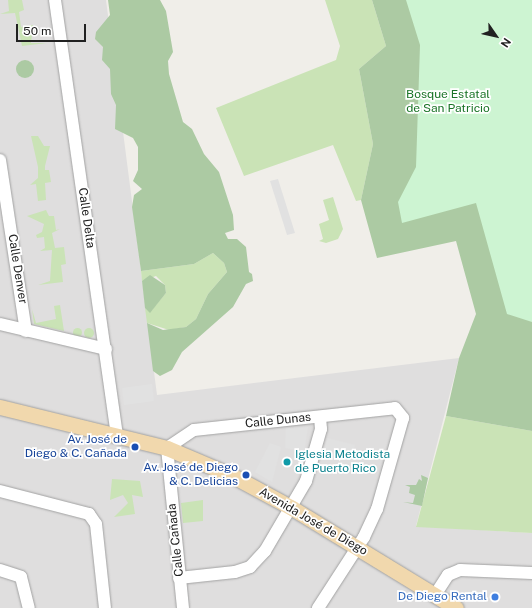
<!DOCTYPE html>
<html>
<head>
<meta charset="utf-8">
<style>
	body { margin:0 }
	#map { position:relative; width:532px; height:608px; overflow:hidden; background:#f0eee9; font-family:"Public Sans",sans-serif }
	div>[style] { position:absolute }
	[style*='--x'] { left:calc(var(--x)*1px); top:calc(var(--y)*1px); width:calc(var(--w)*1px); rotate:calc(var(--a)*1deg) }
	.residential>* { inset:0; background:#dfdede }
	.grass>* { inset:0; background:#cae3b6 }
	.round { border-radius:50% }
	.forest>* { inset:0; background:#accaa3 }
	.park>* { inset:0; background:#cdf4d2 }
	.parking>* { inset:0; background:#e1e1e1 }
	.roads { filter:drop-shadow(0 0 1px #a2a2a2) drop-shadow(0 0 1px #a2a2a2) }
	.minor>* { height:12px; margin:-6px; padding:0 6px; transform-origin:6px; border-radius:6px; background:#fff }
	.major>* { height:15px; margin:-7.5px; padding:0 7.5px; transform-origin:7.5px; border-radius:7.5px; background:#f1d8ad }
	.dots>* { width:11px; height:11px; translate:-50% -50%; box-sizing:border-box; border:2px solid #fff; border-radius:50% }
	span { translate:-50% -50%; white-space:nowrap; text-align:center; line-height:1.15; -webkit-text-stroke:3.5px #fff; paint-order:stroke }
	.park-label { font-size:12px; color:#1a7427 }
	.street-label { font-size:12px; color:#212121 }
	.transit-label { font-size:12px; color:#164399 }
	.right { translate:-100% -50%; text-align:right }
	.culture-label { font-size:12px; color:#0d838f }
	.left { translate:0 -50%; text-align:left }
	.shop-label { font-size:12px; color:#366cbe }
	.north { position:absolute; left:476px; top:16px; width:40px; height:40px; -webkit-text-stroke:3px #fff; paint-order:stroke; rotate:124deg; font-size:11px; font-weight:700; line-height:16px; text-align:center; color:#212121 }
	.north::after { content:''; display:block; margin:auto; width:14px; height:18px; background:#212121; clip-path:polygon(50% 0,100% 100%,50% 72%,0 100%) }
	.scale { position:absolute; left:16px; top:24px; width:70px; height:18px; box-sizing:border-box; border:2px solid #212121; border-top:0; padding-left:5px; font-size:12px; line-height:14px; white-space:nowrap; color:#212121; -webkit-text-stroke:3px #fff; paint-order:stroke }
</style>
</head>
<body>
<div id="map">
	<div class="residential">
		<div style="clip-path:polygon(0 0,106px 0,157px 395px,459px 358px,416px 526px,532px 533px,532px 608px,0 608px)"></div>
	</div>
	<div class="grass">
		<div style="clip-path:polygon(8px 0,22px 0,24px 10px,19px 12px,21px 27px,33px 25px,31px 43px,47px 43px,22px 46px,15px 13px,0 14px,9px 11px)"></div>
		<div style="clip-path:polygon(325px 0,372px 0,386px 46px,359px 69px,373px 144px,361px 200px,356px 201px,333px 145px,244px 176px,216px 108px,336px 60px,340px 46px)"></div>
		<div style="clip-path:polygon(31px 136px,38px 136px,44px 146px,50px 146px,45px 166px,45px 170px,49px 170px,51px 182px,45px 183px,46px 200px,38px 201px,36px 184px,30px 185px,38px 178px,38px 167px)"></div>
		<div style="clip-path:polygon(333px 197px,343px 229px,338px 239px,326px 243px,319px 241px,323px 239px,319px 224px,329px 220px,323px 200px)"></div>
		<div style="clip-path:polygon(46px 210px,49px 216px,54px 216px,56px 230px,60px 229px,52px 233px,55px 248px,64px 247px,66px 264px,61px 265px,63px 282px,38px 285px,50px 281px,52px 250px,40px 251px,45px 248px,44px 237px,37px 238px,36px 235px,42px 232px,44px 224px,27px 216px)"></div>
		<div style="clip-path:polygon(213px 253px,224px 263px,227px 272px,208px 294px,196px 319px,186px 327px,169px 330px,147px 323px,145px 308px,150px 312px,166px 293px,165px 285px,156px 276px,142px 281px,141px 271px,194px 264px)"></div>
		<div style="clip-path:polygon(60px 305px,64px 331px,34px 324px,32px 309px,36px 323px,56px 319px,54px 306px)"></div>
		<div class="round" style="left:72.5px;top:327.5px;width:9px;height:9px"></div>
		<div class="round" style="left:84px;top:328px;width:10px;height:10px"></div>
		<div style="clip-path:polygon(446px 416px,532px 431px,532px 533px,416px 527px)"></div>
		<div style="clip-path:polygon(112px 479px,140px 481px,143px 497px,132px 495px,135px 514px,114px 517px,128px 503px,123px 495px,110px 500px)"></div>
		<div style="clip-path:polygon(203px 500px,203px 521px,183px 523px,181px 503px)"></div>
	</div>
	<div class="forest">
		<div style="clip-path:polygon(108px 0,160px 0,166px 11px,173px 52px,168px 61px,169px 74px,183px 122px,192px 129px,204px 154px,219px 172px,233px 215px,234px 230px,225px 233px,228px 239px,237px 239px,246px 247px,249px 272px,252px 274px,253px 281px,246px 284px,233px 307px,182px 352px,172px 370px,160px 376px,153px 371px,147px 323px,163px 330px,186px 327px,196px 319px,208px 294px,227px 272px,224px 263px,213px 253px,194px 264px,141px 271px,132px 207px,134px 195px,142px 189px,133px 181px,138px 170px,138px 147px,133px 138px,115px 129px,116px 105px,111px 94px,110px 69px,102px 60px,103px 47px,95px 39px,96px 32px,110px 15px)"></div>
		<div style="clip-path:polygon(372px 0,532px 0,532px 431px,446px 416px,459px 358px,476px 314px,456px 241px,377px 258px,361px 200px,373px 144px,359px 69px,386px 46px)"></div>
		<div class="round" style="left:16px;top:60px;width:18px;height:18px"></div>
		<div style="clip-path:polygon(150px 275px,165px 285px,166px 293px,150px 313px,145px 308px,142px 281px)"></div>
		<div style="clip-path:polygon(421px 475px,428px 478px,422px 506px,403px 502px,413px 503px,415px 495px,409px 493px,410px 487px,405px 485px,416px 485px,419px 479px,422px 481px)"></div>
	</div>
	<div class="park">
		<div style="clip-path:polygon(406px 0,532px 0,532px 322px,507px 314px,476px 203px,402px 223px,398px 202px,416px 167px,420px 45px)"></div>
	</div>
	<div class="parking">
		<div style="clip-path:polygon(278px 179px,295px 233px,287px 235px,270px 181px)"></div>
		<div style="clip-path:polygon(152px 384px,154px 401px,124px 405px,122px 388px)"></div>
		<div style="clip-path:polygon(308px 427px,304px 452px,285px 448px,286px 428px)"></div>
		<div style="clip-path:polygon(327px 438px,355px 445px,351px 460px,323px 453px)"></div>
		<div style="clip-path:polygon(270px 443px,281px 447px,272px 482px,255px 472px)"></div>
	</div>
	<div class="roads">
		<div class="minor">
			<div style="--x:55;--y:0;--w:440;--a:81.9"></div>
			<div style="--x:0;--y:160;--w:173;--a:81.4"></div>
			<div style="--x:0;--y:324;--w:109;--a:13.3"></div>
			<div style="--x:0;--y:491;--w:92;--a:14.5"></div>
			<div style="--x:89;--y:514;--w:12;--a:55"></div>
			<div style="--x:96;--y:524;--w:84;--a:83.9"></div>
			<div style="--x:0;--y:570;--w:22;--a:18"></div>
			<div style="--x:21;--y:577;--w:32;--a:76"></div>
			<div style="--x:179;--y:578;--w:56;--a:-6.1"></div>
			<div style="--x:235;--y:572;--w:16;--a:-18"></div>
			<div style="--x:250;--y:567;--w:22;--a:-47"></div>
			<div style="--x:265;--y:551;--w:81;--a:-59.6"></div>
			<div style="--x:306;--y:481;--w:54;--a:-73.9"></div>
			<div style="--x:321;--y:429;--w:12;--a:-95"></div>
			<div style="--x:435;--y:595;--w:24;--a:-57"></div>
			<div style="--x:448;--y:575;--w:13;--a:-23"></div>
			<div style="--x:460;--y:570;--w:72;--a:2.4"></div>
			<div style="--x:183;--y:608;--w:161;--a:-95.7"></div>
			<div style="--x:167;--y:448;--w:32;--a:-34"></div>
			<div style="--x:194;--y:430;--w:202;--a:-6.2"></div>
			<div style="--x:395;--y:408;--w:13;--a:51"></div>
			<div style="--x:403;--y:418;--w:95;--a:105.9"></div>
			<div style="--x:377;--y:509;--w:31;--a:115"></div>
			<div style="--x:364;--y:537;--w:85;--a:122.9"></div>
		</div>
		<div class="major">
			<div style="--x:0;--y:407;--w:172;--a:13.8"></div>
			<div style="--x:167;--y:448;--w:69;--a:22.9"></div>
			<div style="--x:231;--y:475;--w:69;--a:28.4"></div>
			<div style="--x:292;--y:508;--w:192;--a:31.4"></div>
		</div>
	</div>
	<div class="dots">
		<div style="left:135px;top:447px;background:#1a4fb4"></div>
		<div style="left:287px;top:462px;background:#0f9aa8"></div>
		<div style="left:246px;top:475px;background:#1a4fb4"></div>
		<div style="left:495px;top:597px;background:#3f7fe0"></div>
	</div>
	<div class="park-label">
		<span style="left:448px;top:102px">Bosque Estatal<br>de San Patricio</span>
	</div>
	<div class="street-label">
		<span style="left:86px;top:218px;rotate:82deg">Calle Delta</span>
		<span style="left:17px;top:269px;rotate:81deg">Calle Denver</span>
		<span style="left:278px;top:421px;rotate:-6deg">Calle Dunas</span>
		<span style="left:313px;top:522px;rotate:30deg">Avenida José de Diego</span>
		<span style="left:176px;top:540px;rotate:-96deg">Calle Cañada</span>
	</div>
	<div class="transit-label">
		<span class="right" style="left:127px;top:447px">Av. José de<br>Diego &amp; C. Cañada</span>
		<span class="right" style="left:238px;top:475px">Av. José de Diego<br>&amp; C. Delicias</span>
	</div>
	<div class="culture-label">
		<span class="left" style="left:295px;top:462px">Iglesia Metodista<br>de Puerto Rico</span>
	</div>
	<div class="shop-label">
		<span class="right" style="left:487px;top:597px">De Diego Rental</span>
	</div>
	<div class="north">N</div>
	<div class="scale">50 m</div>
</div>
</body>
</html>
